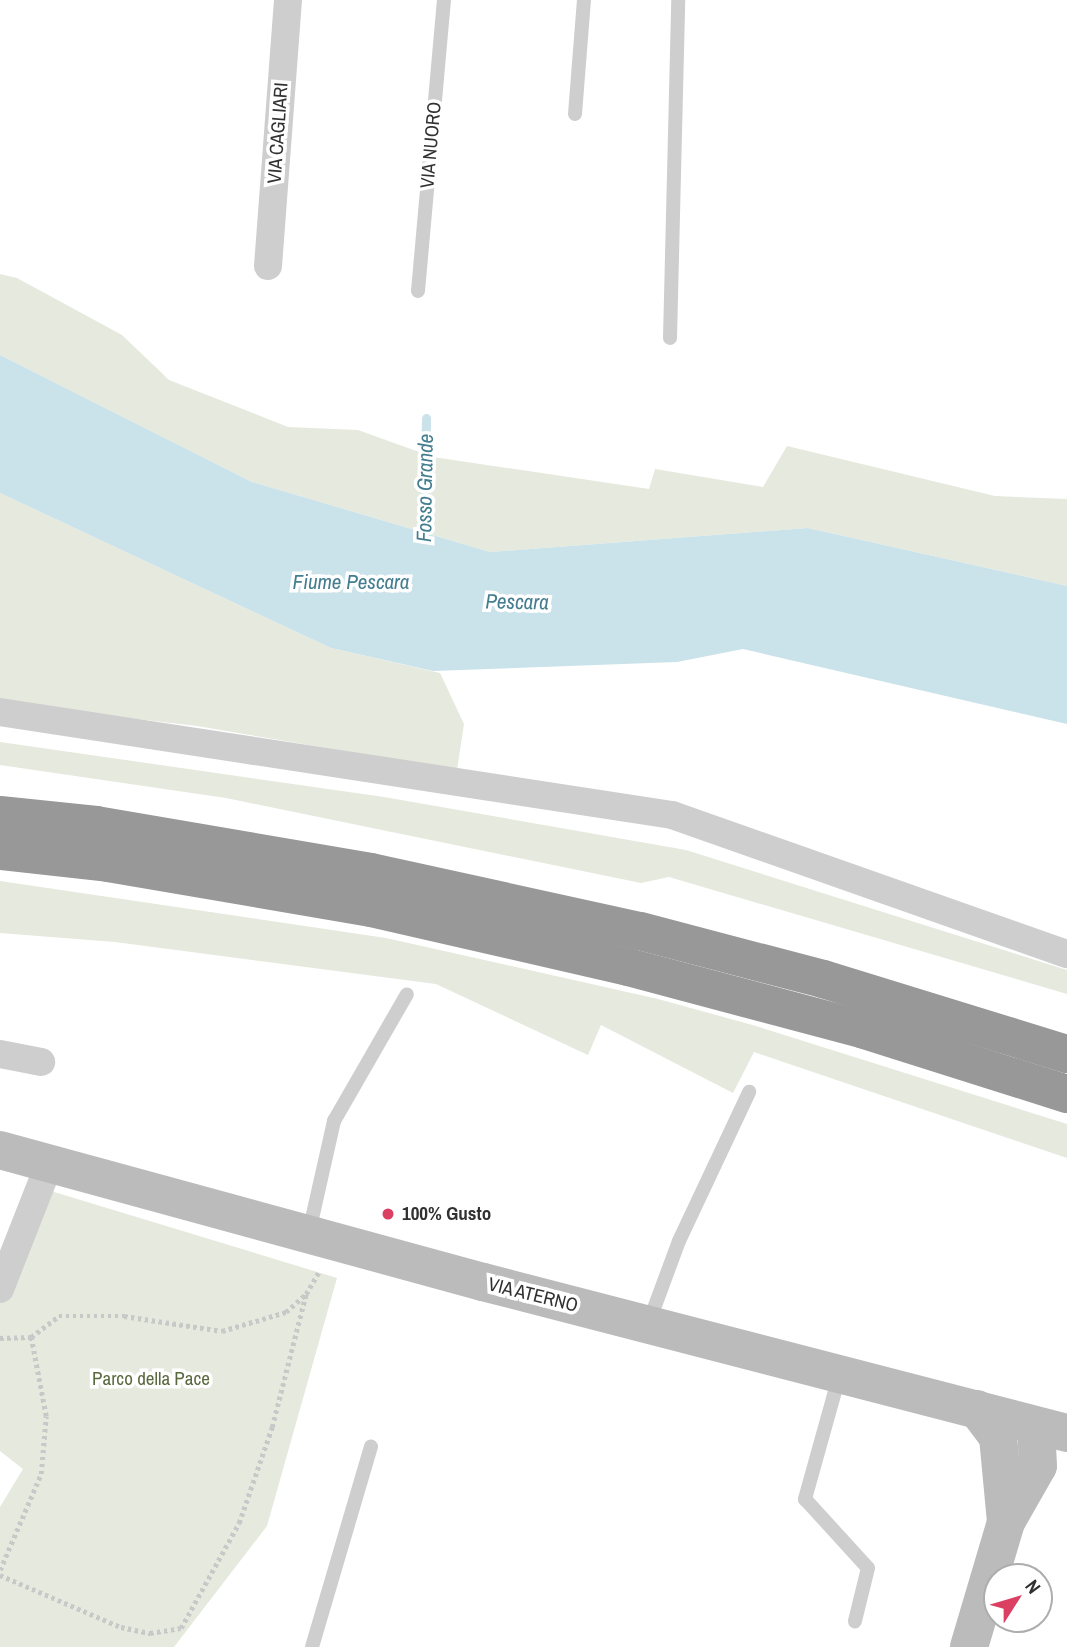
<!DOCTYPE html>
<html>
<head>
<meta charset="utf-8">
<style>
	body { margin:0 }
	#map { position:relative; width:1067px; height:1647px; overflow:hidden; background:#fff; font-family:"Archivo Narrow",sans-serif }
	div>[style] { position:absolute }
	[style*='--x'] { left:calc(var(--x)*1px); top:calc(var(--y)*1px); width:calc(var(--w)*1px); rotate:calc(var(--a)*1deg) }
	.green>* { inset:0; background:#e6e9dd }
	.water>* { inset:0; background:#cae2e9 }
	.stream>* { height:9px; margin:-4.5px; padding:0 4.5px; transform-origin:4.5px; border-radius:4.5px; background:#cae2e9 }
	.path>* { height:4.5px; margin-top:-2.25px; transform-origin:0; background:repeating-linear-gradient(90deg,#c8c8c8 0 3.5px,transparent 0 7px) }
	.lane>* { height:14px; margin:-7px; padding:0 7px; transform-origin:7px; border-radius:7px; background:#cecece }
	.street>* { height:28px; margin:-14px; padding:0 14px; transform-origin:14px; border-radius:14px; background:#cecece }
	.secondary>* { height:38px; margin:-19px; padding:0 19px; transform-origin:19px; border-radius:19px; background:#bbb }
	.highway>* { height:38px; margin:-19px; padding:0 19px; transform-origin:19px; border-radius:19px; background:#989898 }
	.dots>* { width:19px; height:19px; translate:-50% -50%; box-sizing:border-box; border:4px solid #fff; border-radius:50% }
	span { translate:-50% -50%; white-space:nowrap; text-align:center; line-height:1.15; -webkit-text-stroke:7px #fff; paint-order:stroke }
	.street-label { font-size:19px; color:#313131 }
	.poi-label { font-size:19px; color:#313131; font-weight:700 }
	.left { translate:0 -50%; text-align:left }
	.park-label { font-size:19px; color:#5a6a40 }
	.water-label { font-size:21px; color:#437d8f; font-style:italic }
	.north { position:absolute; left:983px; top:1563px; width:70px; height:70px; box-sizing:border-box; background:#fff; border:2px solid #adadad; border-radius:50%; rotate:53deg; font-size:19px; font-weight:700; line-height:28px; text-align:center; color:#313131 }
	.north::after { content:''; display:block; margin:auto; width:24px; height:32px; background:#db3f62; clip-path:polygon(50% 0,100% 100%,50% 72%,0 100%) }
</style>
</head>
<body>
<div id="map">
	<div class="green">
		<div style="clip-path:polygon(0 274px,17px 278px,122px 335px,169px 380px,288px 427px,358px 430px,433px 457px,649px 489px,655px 469px,763px 487px,787px 446px,995px 496px,1067px 499px,1067px 586px,808px 528px,490px 552px,252px 482px,0 355px)"></div>
		<div style="clip-path:polygon(0 493px,331px 648px,440px 673px,464px 724px,457px 770px,197px 726px,0 703px)"></div>
		<div style="clip-path:polygon(0 742px,384px 797px,686px 850px,1067px 970px,1067px 994px,669px 877px,641px 883px,226px 798px,0 765px)"></div>
		<div style="clip-path:polygon(0 881px,386px 938px,658px 999px,756px 1026px,1067px 1124px,1067px 1158px,754px 1052px,733px 1093px,601px 1025px,588px 1055px,436px 984px,115px 942px,0 933px)"></div>
		<div style="clip-path:polygon(41px 1188px,337px 1278px,267px 1526px,174px 1647px,0 1647px,0 1507px,23px 1469px,0 1451px,0 1298px)"></div>
	</div>
	<div class="water">
		<div style="clip-path:polygon(0 355px,252px 482px,490px 552px,808px 528px,1067px 586px,1067px 724px,743px 649px,677px 662px,433px 671px,331px 648px,0 493px)"></div>
	</div>
	<div class="stream">
		<div style="--x:423;--y:543;--w:125;--a:-88.6"></div>
	</div>
	<div class="path">
		<div style="--x:0;--y:1338;--w:31;--a:-2"></div>
		<div style="--x:31;--y:1337;--w:35;--a:-37"></div>
		<div style="--x:59;--y:1316;--w:65;--a:0"></div>
		<div style="--x:124;--y:1316;--w:99;--a:8.7"></div>
		<div style="--x:222;--y:1331;--w:67;--a:-16.5"></div>
		<div style="--x:286;--y:1312;--w:27;--a:-42"></div>
		<div style="--x:306;--y:1294;--w:28;--a:-60"></div>
		<div style="--x:0;--y:1570;--w:104;--a:-66.9"></div>
		<div style="--x:41;--y:1474;--w:58;--a:-85.1"></div>
		<div style="--x:46;--y:1416;--w:80;--a:-100.8"></div>
		<div style="--x:0;--y:1575;--w:132;--a:23.3"></div>
		<div style="--x:121;--y:1627;--w:30;--a:12"></div>
		<div style="--x:150;--y:1633;--w:31;--a:-9"></div>
		<div style="--x:181;--y:1628;--w:120;--a:-61.1"></div>
		<div style="--x:239;--y:1523;--w:102;--a:-71"></div>
		<div style="--x:272;--y:1427;--w:137;--a:-75.7"></div>
	</div>
	<div class="lane">
		<div style="--x:575;--y:114;--w:114;--a:-85.5"></div>
		<div style="--x:418;--y:291;--w:292;--a:-84.9"></div>
		<div style="--x:670;--y:338;--w:338;--a:-88.6"></div>
		<div style="--x:309;--y:1232;--w:114;--a:-77.3"></div>
		<div style="--x:334;--y:1121;--w:146;--a:-60.1"></div>
		<div style="--x:649;--y:1322;--w:86;--a:-69.7"></div>
		<div style="--x:679;--y:1241;--w:165;--a:-64.8"></div>
		<div style="--x:839;--y:1377;--w:127;--a:105.6"></div>
		<div style="--x:805;--y:1499;--w:93;--a:47.6"></div>
		<div style="--x:868;--y:1568;--w:55;--a:103.8"></div>
		<div style="--x:312;--y:1647;--w:209;--a:-73.6"></div>
	</div>
	<div class="street">
		<div style="--x:268;--y:266;--w:267;--a:-85.7"></div>
		<div style="--x:0;--y:712;--w:680;--a:8.71"></div>
		<div style="--x:672;--y:815;--w:419;--a:19.4"></div>
		<div style="--x:0;--y:1054;--w:42;--a:11"></div>
		<div style="--x:0;--y:1289;--w:136;--a:-68.5"></div>
	</div>
	<div class="secondary">
		<div style="--x:0;--y:1150;--w:501;--a:15.29"></div>
		<div style="--x:483;--y:1282;--w:603;--a:14.5"></div>
		<div style="--x:977;--y:1409;--w:35;--a:53"></div>
		<div style="--x:998;--y:1437;--w:85;--a:84.6"></div>
		<div style="--x:969;--y:1647;--w:130;--a:-73.5"></div>
		<div style="--x:1006;--y:1522;--w:64;--a:-60.3"></div>
		<div style="--x:1038;--y:1466;--w:40;--a:-92.9"></div>
	</div>
	<div class="highway">
		<div style="--x:0;--y:815;--w:97;--a:5.9"></div>
		<div style="--x:96;--y:825;--w:279;--a:9.7"></div>
		<div style="--x:371;--y:872;--w:275;--a:12.4"></div>
		<div style="--x:640;--y:931;--w:189;--a:14.7"></div>
		<div style="--x:823;--y:979;--w:255;--a:17.1"></div>
		<div style="--x:0;--y:851;--w:109;--a:6.3"></div>
		<div style="--x:108;--y:863;--w:267;--a:9.7"></div>
		<div style="--x:371;--y:908;--w:264;--a:12.9"></div>
		<div style="--x:628;--y:967;--w:244;--a:14.9"></div>
		<div style="--x:864;--y:1030;--w:213;--a:17.5"></div>
	</div>
	<div class="dots">
		<div style="left:388px;top:1214px;background:#db3f62"></div>
	</div>
	<div class="street-label">
		<span style="left:278px;top:133px;rotate:-86deg">VIA CAGLIARI</span>
		<span style="left:431px;top:145px;rotate:-85deg">VIA NUORO</span>
		<span style="left:533px;top:1295px;rotate:14deg">VIA ATERNO</span>
	</div>
	<div class="poi-label">
		<span class="left" style="left:402px;top:1214px">100% Gusto</span>
	</div>
	<div class="park-label">
		<span style="left:151px;top:1379px">Parco della Pace</span>
	</div>
	<div class="water-label">
		<span style="left:425px;top:488px;rotate:-89deg">Fosso Grande</span>
		<span style="left:351px;top:582px">Fiume Pescara</span>
		<span style="left:517px;top:602px;rotate:1deg">Pescara</span>
	</div>
	<div class="north">N</div>
</div>
</body>
</html>
